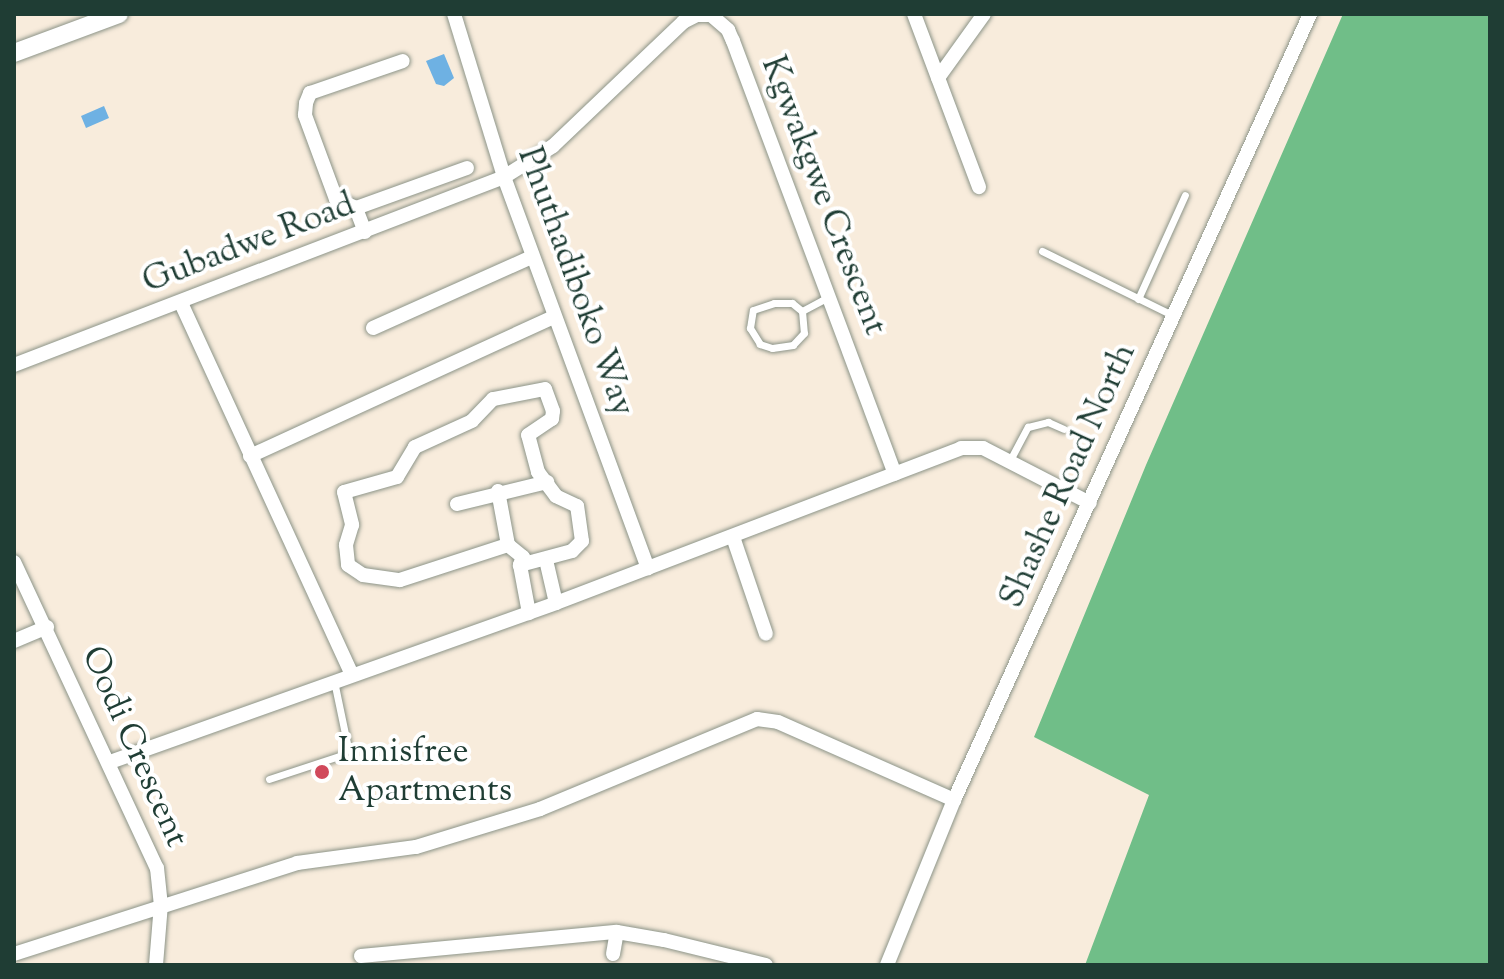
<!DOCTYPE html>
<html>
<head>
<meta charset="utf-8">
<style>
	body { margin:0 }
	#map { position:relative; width:1504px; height:979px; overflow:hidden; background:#f8ecdc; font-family:"Sorts Mill Goudy",serif }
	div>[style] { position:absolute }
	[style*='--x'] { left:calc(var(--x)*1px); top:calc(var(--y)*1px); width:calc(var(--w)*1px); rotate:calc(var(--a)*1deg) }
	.forest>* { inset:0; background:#70be88 }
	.water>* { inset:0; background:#6eb1e3 }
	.roads { filter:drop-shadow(0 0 2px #8c9488) drop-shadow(0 0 2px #8c9488) }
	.service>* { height:7px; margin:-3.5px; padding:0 3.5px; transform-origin:3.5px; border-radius:3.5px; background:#fff }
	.minor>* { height:14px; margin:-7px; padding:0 7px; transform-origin:7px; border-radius:7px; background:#fff }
	.tertiary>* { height:18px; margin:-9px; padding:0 9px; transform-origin:9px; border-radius:9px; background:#fff }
	.dots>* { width:22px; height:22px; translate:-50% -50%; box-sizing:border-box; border:4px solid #fff; border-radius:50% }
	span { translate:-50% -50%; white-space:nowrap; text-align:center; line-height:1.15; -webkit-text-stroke:8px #fff; paint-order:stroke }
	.street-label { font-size:34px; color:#1f3d34 }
	.poi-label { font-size:34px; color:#1f3d34 }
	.left { translate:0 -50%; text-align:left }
	.frame { position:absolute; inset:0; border:16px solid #1f3d34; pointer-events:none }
</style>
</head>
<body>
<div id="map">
	<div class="forest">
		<div style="clip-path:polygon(1343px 14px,1490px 14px,1490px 965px,1085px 965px,1149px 795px,1034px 737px,1146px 465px)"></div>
	</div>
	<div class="water">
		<div style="clip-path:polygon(444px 54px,454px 78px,444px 86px,436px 84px,426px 61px)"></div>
		<div style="clip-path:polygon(104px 106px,109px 118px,86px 128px,81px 116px)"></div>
	</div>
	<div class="roads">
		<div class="service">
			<div style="--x:1042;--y:251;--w:147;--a:26.2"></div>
			<div style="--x:1138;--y:299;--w:114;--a:-65.7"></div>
			<div style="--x:774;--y:303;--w:18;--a:0"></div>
			<div style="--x:792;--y:303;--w:13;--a:39"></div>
			<div style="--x:802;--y:311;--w:22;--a:85"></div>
			<div style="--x:804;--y:333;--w:16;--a:133"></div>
			<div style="--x:793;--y:345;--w:21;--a:172"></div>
			<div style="--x:772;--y:348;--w:13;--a:-162"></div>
			<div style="--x:760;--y:344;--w:19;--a:-122"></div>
			<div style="--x:750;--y:328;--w:18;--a:-81"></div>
			<div style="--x:753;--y:310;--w:22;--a:-18"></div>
			<div style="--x:802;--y:311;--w:30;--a:-28"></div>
			<div style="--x:1009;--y:462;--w:40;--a:-62"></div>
			<div style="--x:1028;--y:427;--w:21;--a:-14"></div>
			<div style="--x:1048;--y:422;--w:17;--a:24"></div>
			<div style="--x:269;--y:779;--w:77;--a:-18.2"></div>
			<div style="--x:342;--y:755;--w:9;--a:-49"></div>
			<div style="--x:348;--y:748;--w:68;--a:-101.8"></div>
		</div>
		<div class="minor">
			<div style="--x:454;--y:14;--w:170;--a:72.9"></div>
			<div style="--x:504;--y:177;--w:417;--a:69.8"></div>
			<div style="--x:914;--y:14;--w:185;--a:69.4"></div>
			<div style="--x:938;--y:78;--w:79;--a:-54.3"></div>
			<div style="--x:356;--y:208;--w:118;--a:-19.8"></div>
			<div style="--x:365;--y:232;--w:26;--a:-111"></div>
			<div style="--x:356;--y:208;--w:22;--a:-156"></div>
			<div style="--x:336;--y:199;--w:90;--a:-110.3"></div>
			<div style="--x:305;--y:115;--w:12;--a:-85"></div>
			<div style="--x:306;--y:103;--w:11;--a:-68"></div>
			<div style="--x:310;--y:93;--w:98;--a:-19"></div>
			<div style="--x:181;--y:303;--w:409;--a:65.3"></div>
			<div style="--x:373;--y:328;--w:174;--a:-24.1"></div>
			<div style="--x:14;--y:365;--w:525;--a:-20.99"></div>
			<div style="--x:504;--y:177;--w:58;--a:-32.3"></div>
			<div style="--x:553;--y:146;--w:180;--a:-43.6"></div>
			<div style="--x:683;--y:22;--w:16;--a:-27"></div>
			<div style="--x:697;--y:15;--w:14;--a:0"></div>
			<div style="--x:711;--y:15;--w:23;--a:41"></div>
			<div style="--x:728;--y:30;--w:12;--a:66"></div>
			<div style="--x:733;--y:41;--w:462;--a:69.5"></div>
			<div style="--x:250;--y:456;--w:333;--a:-24.6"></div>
			<div style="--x:498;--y:491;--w:55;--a:79.5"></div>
			<div style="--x:457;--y:504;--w:93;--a:-13.7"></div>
			<div style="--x:733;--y:537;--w:102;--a:71.2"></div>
			<div style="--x:546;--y:560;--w:44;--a:76.9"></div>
			<div style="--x:14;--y:562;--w:338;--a:65"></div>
			<div style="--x:157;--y:868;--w:36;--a:84"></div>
			<div style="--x:161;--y:904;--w:61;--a:94.7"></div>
			<div style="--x:520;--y:565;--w:54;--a:-15.1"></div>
			<div style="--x:572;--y:551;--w:14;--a:-45"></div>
			<div style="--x:582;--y:541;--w:35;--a:-98"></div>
			<div style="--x:577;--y:506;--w:23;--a:-155"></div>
			<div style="--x:556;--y:496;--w:30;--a:-127"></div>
			<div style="--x:538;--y:472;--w:38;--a:-105"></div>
			<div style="--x:528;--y:435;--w:29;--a:-34"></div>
			<div style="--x:552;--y:419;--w:8;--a:-83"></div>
			<div style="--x:553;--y:411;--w:23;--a:-110"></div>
			<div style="--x:545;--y:389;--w:53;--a:169.1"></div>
			<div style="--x:493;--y:399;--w:30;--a:134"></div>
			<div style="--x:472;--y:421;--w:63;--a:155.5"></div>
			<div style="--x:415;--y:447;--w:35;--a:121"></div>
			<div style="--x:397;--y:477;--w:55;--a:164.2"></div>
			<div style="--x:344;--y:492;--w:34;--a:76"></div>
			<div style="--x:352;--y:525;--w:21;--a:107"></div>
			<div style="--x:346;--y:545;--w:20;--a:84"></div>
			<div style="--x:348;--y:565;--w:18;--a:34"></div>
			<div style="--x:363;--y:575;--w:37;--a:8"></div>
			<div style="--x:400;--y:580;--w:114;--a:-18"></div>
			<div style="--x:508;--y:545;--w:19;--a:39"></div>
			<div style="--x:523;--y:557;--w:9;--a:111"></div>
			<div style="--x:520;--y:565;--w:49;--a:79.4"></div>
			<div style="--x:14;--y:641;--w:36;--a:-23"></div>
			<div style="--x:110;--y:762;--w:473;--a:-19.6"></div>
			<div style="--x:556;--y:603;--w:434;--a:-20.9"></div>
			<div style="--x:961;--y:448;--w:22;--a:0"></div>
			<div style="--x:983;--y:448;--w:120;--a:27.2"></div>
			<div style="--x:14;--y:954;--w:297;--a:-17.8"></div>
			<div style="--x:297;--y:863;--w:120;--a:-7.7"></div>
			<div style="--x:416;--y:847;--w:130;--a:-17"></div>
			<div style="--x:540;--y:809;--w:235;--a:-22.5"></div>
			<div style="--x:757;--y:719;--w:21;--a:8"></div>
			<div style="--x:778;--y:722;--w:193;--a:23.9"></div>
			<div style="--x:613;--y:954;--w:22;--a:-80"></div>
			<div style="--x:361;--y:956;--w:257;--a:-5.4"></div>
			<div style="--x:617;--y:932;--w:48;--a:9.7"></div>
			<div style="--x:664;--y:940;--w:105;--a:13.8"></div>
			<div style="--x:887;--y:965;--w:178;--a:-67.9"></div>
			<div style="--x:954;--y:800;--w:863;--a:-65.63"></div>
		</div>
		<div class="tertiary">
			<div style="--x:14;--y:53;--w:112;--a:-20.4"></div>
		</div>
	</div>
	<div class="dots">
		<div style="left:322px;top:772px;background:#d1495b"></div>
	</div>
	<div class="street-label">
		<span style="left:823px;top:196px;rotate:69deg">Kgwakgwe Crescent</span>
		<span style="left:249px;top:244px;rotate:-21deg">Gubadwe Road</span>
		<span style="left:575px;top:282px;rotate:70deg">Phuthadiboko Way</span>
		<span style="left:1069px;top:476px;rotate:-66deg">Shashe Road North</span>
		<span style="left:134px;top:747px;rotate:66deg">Oodi Crescent</span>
	</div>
	<div class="poi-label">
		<span class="left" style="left:338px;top:772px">Innisfree<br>Apartments</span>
	</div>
	<div class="frame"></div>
</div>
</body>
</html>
